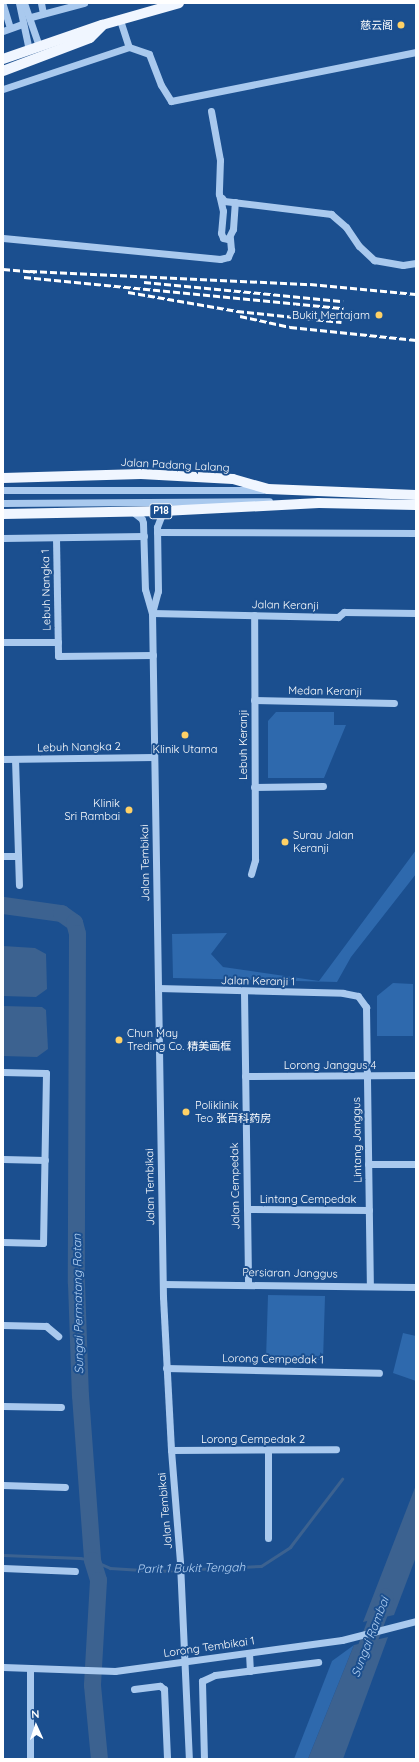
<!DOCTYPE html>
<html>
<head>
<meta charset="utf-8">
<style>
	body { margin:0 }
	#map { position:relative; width:419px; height:1762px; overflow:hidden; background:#1b4f8f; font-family:Quicksand,"Noto Sans SC",sans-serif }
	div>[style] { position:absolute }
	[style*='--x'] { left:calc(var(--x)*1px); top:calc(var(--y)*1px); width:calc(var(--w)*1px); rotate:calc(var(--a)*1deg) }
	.green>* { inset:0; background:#2e69ad }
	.water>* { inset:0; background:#3c6290 }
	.stream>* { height:3px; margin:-1.5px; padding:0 1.5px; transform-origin:1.5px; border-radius:1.5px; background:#3c6290 }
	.river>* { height:17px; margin:-8.5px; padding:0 8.5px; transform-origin:8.5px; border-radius:8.5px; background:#3c6290 }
	.minor>* { height:7px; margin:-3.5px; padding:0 3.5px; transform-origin:3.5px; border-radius:3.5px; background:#a9c9ee }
	.major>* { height:10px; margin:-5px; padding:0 5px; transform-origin:5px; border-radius:5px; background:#f0f6ff }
	.rail>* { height:3px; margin-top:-1.5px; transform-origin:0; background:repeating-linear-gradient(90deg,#fff 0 7px,transparent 0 10px) }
	.dots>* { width:11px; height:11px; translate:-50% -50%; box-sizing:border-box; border:2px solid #1b4f8f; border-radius:50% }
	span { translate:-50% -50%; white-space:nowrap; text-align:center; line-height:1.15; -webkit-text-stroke:4px #1b4f8f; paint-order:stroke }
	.shield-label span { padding:1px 3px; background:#1b4f8f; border:1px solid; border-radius:3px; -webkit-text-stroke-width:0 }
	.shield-label { font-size:10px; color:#fff; font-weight:700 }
	.poi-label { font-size:11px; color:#fff }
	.right { translate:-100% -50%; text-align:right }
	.left { translate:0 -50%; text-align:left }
	.street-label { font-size:11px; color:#fff }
	.water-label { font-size:12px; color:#b5d3f5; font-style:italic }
	.frame { position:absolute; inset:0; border:4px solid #fff; pointer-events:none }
	.north { position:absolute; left:16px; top:1706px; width:40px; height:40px; -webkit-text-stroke:3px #1b4f8f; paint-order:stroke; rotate:357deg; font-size:11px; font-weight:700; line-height:16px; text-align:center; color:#fff }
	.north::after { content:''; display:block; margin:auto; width:14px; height:18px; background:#fff; clip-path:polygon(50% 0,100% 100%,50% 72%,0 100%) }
</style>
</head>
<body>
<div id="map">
	<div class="green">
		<div style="clip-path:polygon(276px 712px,334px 712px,334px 725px,346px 725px,324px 778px,268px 778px,268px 721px)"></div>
		<div style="clip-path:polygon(416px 850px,416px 874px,351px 957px,337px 982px,173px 978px,172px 934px,227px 933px,211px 954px,223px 967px,319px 981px)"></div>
		<div style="clip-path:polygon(393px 983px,413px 984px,413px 1036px,377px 1036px,377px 996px)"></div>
		<div style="clip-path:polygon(268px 1295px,325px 1296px,323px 1360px,266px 1359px)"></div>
		<div style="clip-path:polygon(403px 1333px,416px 1336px,416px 1381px,393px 1373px)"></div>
		<div style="clip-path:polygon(354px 1645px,308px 1759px,294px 1759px,332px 1661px)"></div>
	</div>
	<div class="water">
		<div style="clip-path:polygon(3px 946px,35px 948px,46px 954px,47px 989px,36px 997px,3px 996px)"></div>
		<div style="clip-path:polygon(3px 1006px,42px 1007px,46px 1010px,48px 1049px,37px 1057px,3px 1056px)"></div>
		<div style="clip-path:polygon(416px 1485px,416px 1557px,394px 1615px,363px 1622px)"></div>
		<div style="clip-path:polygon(388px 1637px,343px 1759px,308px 1759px,354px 1645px)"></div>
	</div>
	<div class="stream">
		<div style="--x:3;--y:1555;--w:77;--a:2.2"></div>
		<div style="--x:80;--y:1558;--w:12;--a:9"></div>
		<div style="--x:92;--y:1560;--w:20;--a:24"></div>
		<div style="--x:110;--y:1568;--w:48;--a:3.6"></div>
		<div style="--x:158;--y:1571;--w:103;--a:-2.8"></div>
		<div style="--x:261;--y:1566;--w:35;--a:-33"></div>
		<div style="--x:290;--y:1547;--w:86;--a:-52.6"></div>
	</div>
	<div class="river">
		<div style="--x:3;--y:905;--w:59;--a:7.9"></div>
		<div style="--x:61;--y:913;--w:16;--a:35"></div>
		<div style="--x:74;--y:922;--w:11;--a:75"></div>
		<div style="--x:77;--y:933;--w:350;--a:90.2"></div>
		<div style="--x:76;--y:1283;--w:112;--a:88"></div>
		<div style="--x:80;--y:1395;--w:165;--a:85.8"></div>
		<div style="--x:92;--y:1560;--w:21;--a:73"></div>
		<div style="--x:98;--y:1580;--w:105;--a:93.3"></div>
		<div style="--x:92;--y:1685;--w:74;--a:84.6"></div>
		<div style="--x:360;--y:1662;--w:70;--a:-69"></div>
	</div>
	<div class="minor">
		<div style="--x:19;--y:3;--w:48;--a:78"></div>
		<div style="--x:24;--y:3;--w:46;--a:70.8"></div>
		<div style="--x:41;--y:3;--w:10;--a:79"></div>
		<div style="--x:3;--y:5;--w:24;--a:73"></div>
		<div style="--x:31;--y:17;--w:55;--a:-14.8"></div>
		<div style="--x:120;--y:20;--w:28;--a:72"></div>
		<div style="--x:3;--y:31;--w:20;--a:-20"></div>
		<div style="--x:3;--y:89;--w:133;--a:-18.4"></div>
		<div style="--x:129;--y:47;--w:21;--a:19"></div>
		<div style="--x:149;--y:54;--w:33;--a:69"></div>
		<div style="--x:161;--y:85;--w:19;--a:58"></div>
		<div style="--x:171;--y:101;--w:250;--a:-11.3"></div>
		<div style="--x:211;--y:111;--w:50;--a:79.6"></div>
		<div style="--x:220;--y:160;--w:34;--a:92"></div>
		<div style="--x:219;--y:194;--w:17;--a:77"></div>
		<div style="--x:223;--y:211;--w:22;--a:95"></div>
		<div style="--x:221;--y:233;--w:5;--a:68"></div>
		<div style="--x:223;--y:238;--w:5;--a:11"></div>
		<div style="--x:228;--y:239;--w:11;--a:-63"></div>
		<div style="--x:233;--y:229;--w:27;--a:-86"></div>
		<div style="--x:222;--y:198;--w:4;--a:56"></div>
		<div style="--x:224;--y:201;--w:108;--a:6.9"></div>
		<div style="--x:331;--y:214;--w:20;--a:41"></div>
		<div style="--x:346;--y:227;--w:23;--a:56"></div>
		<div style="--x:359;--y:246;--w:21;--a:43"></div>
		<div style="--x:374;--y:260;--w:29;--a:10"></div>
		<div style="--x:403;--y:265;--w:13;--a:-9"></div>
		<div style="--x:3;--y:238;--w:218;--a:5.5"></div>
		<div style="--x:220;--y:259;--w:8;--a:-14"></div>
		<div style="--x:228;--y:257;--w:8;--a:-67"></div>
		<div style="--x:231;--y:250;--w:12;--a:-95"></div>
		<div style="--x:3;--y:490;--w:260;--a:0"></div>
		<div style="--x:3;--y:503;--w:266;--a:-0.4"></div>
		<div style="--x:133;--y:512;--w:11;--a:38"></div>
		<div style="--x:142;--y:519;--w:4;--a:76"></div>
		<div style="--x:143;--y:523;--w:66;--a:88.3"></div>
		<div style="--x:145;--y:589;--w:25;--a:74"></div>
		<div style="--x:152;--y:613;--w:684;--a:89.08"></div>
		<div style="--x:163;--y:1297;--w:153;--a:87"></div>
		<div style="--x:171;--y:1450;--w:113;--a:85.4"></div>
		<div style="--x:180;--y:1563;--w:196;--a:87.4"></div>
		<div style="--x:157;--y:532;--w:259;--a:0.2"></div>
		<div style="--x:3;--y:538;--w:141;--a:-0.8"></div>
		<div style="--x:56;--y:538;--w:118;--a:89"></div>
		<div style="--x:58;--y:656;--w:95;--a:-0.6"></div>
		<div style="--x:152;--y:613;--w:186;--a:1.2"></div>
		<div style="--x:338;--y:617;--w:8;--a:-40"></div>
		<div style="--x:344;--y:612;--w:72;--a:0.8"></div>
		<div style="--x:152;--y:613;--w:23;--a:-75"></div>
		<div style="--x:158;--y:591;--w:64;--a:-90.9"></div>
		<div style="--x:157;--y:527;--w:17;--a:-69"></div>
		<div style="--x:3;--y:642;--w:55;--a:0"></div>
		<div style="--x:254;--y:700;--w:140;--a:1.2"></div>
		<div style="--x:3;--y:759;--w:151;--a:-0.8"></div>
		<div style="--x:15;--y:759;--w:126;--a:88.2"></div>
		<div style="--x:254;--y:787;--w:69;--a:-0.8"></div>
		<div style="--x:3;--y:856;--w:15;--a:0"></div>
		<div style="--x:251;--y:874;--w:15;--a:-74"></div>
		<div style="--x:255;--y:860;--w:245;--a:-90.2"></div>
		<div style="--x:158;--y:988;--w:185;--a:1.5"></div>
		<div style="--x:343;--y:993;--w:15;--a:11"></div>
		<div style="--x:358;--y:996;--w:14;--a:54"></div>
		<div style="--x:366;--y:1007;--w:279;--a:89.2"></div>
		<div style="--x:244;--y:992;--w:291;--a:89.2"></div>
		<div style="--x:3;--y:1072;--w:43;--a:1.3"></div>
		<div style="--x:46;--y:1073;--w:170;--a:91"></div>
		<div style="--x:43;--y:1243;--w:40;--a:-178.6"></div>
		<div style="--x:245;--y:1076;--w:171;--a:-0.3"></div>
		<div style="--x:3;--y:1159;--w:42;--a:1.4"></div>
		<div style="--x:368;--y:1164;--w:48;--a:0"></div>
		<div style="--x:247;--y:1209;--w:122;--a:0.5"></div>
		<div style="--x:163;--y:1284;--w:253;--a:0.7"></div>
		<div style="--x:3;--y:1325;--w:43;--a:1.3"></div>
		<div style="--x:46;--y:1326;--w:16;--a:40"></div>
		<div style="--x:166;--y:1368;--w:213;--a:1.3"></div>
		<div style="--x:3;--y:1406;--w:58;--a:1"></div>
		<div style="--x:171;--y:1450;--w:165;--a:-0.3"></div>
		<div style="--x:268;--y:1450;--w:88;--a:90"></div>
		<div style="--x:3;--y:1485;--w:62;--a:1.8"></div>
		<div style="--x:3;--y:1568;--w:72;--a:2.4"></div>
		<div style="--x:249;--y:1653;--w:18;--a:87"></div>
		<div style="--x:3;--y:1667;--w:112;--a:2"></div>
		<div style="--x:115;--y:1671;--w:229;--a:-7.8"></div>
		<div style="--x:342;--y:1640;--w:76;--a:-14.4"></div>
		<div style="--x:30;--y:1668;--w:91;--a:90"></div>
		<div style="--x:134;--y:1689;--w:26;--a:-7"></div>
		<div style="--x:160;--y:1686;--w:5;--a:37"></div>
		<div style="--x:164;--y:1689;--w:70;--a:87.5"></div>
		<div style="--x:204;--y:1759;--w:78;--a:-91.5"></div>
		<div style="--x:202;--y:1681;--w:14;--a:-25"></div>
		<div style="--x:215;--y:1675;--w:104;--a:-7.2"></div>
	</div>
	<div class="major">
		<div style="--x:3;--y:59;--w:105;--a:-19"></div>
		<div style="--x:102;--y:25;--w:80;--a:-15.9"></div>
		<div style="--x:3;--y:71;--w:93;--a:-20.8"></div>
		<div style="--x:90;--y:38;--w:17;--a:-45"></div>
		<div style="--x:3;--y:478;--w:138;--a:-1.7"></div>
		<div style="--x:141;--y:474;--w:92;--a:3.1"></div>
		<div style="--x:233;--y:479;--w:36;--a:16"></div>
		<div style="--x:268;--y:489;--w:148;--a:2.3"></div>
		<div style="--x:3;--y:514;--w:160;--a:-1.1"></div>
		<div style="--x:163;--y:511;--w:156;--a:-2.9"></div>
		<div style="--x:319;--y:503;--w:97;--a:1.2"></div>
	</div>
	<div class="rail">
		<div style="--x:3;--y:269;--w:32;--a:5"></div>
		<div style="--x:30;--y:271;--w:280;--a:2.7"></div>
		<div style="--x:310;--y:284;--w:106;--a:5.4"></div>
		<div style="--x:24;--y:277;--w:321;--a:5.6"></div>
		<div style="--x:144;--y:282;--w:200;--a:5.5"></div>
		<div style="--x:128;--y:292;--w:111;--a:9.9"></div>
		<div style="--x:237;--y:311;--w:105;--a:6"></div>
		<div style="--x:240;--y:316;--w:51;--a:12.4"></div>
		<div style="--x:290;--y:327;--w:127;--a:5.9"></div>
	</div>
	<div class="dots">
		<div style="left:401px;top:25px;background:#ffd166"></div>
		<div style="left:379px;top:315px;background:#ffd166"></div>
		<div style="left:185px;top:735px;background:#ffd166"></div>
		<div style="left:129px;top:810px;background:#ffd166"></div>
		<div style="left:285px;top:842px;background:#ffd166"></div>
		<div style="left:119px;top:1040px;background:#ffd166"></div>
		<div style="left:186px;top:1112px;background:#ffd166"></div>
	</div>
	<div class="shield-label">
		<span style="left:161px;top:511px">P18</span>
	</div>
	<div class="poi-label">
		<span class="right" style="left:393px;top:25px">慈云阁</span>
		<span class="right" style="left:370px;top:315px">Bukit Mertajam</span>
		<span style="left:185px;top:749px">Klinik Utama</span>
		<span class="right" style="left:120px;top:810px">Klinik<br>Sri Rambai</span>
		<span class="left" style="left:293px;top:842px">Surau Jalan<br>Keranji</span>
		<span class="left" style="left:127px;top:1040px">Chun May<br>Treding Co. 精美画框</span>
		<span class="left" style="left:195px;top:1112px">Poliklinik<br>Teo 张百科药房</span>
	</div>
	<div class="street-label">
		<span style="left:175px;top:465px;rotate:3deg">Jalan Padang Lalang</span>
		<span style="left:46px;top:590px;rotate:-91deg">Lebuh Nangka 1</span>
		<span style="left:285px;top:605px;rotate:1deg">Jalan Keranji</span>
		<span style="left:325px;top:691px;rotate:1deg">Medan Keranji</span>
		<span style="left:243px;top:745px;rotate:-90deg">Lebuh Keranji</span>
		<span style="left:79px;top:747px;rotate:-1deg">Lebuh Nangka 2</span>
		<span style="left:145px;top:863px;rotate:-91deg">Jalan Tembikai</span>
		<span style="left:258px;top:981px;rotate:1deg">Jalan Keranji 1</span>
		<span style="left:330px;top:1065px">Lorong Janggus 4</span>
		<span style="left:357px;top:1140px;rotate:-91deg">Lintang Janggus</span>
		<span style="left:235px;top:1186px;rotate:-91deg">Jalan Cempedak</span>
		<span style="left:150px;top:1187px;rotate:-91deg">Jalan Tembikai</span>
		<span style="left:308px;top:1199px">Lintang Cempedak</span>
		<span style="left:290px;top:1273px;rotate:1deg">Persiaran Janggus</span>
		<span style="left:273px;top:1359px;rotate:1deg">Lorong Cempedak 1</span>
		<span style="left:253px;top:1439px">Lorong Cempedak 2</span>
		<span style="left:165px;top:1511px;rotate:-95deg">Jalan Tembikai</span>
		<span style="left:209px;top:1647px;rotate:-8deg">Lorong Tembikai 1</span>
	</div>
	<div class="water-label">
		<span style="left:78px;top:1304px;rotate:-91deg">Sungai Permatang Rotan</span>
		<span style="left:191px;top:1568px;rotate:-1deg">Parit 1 Bukit Tengah</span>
		<span style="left:370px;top:1637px;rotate:-69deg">Sungai Rambai</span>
	</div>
	<div class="frame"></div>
	<div class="north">N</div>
</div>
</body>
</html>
